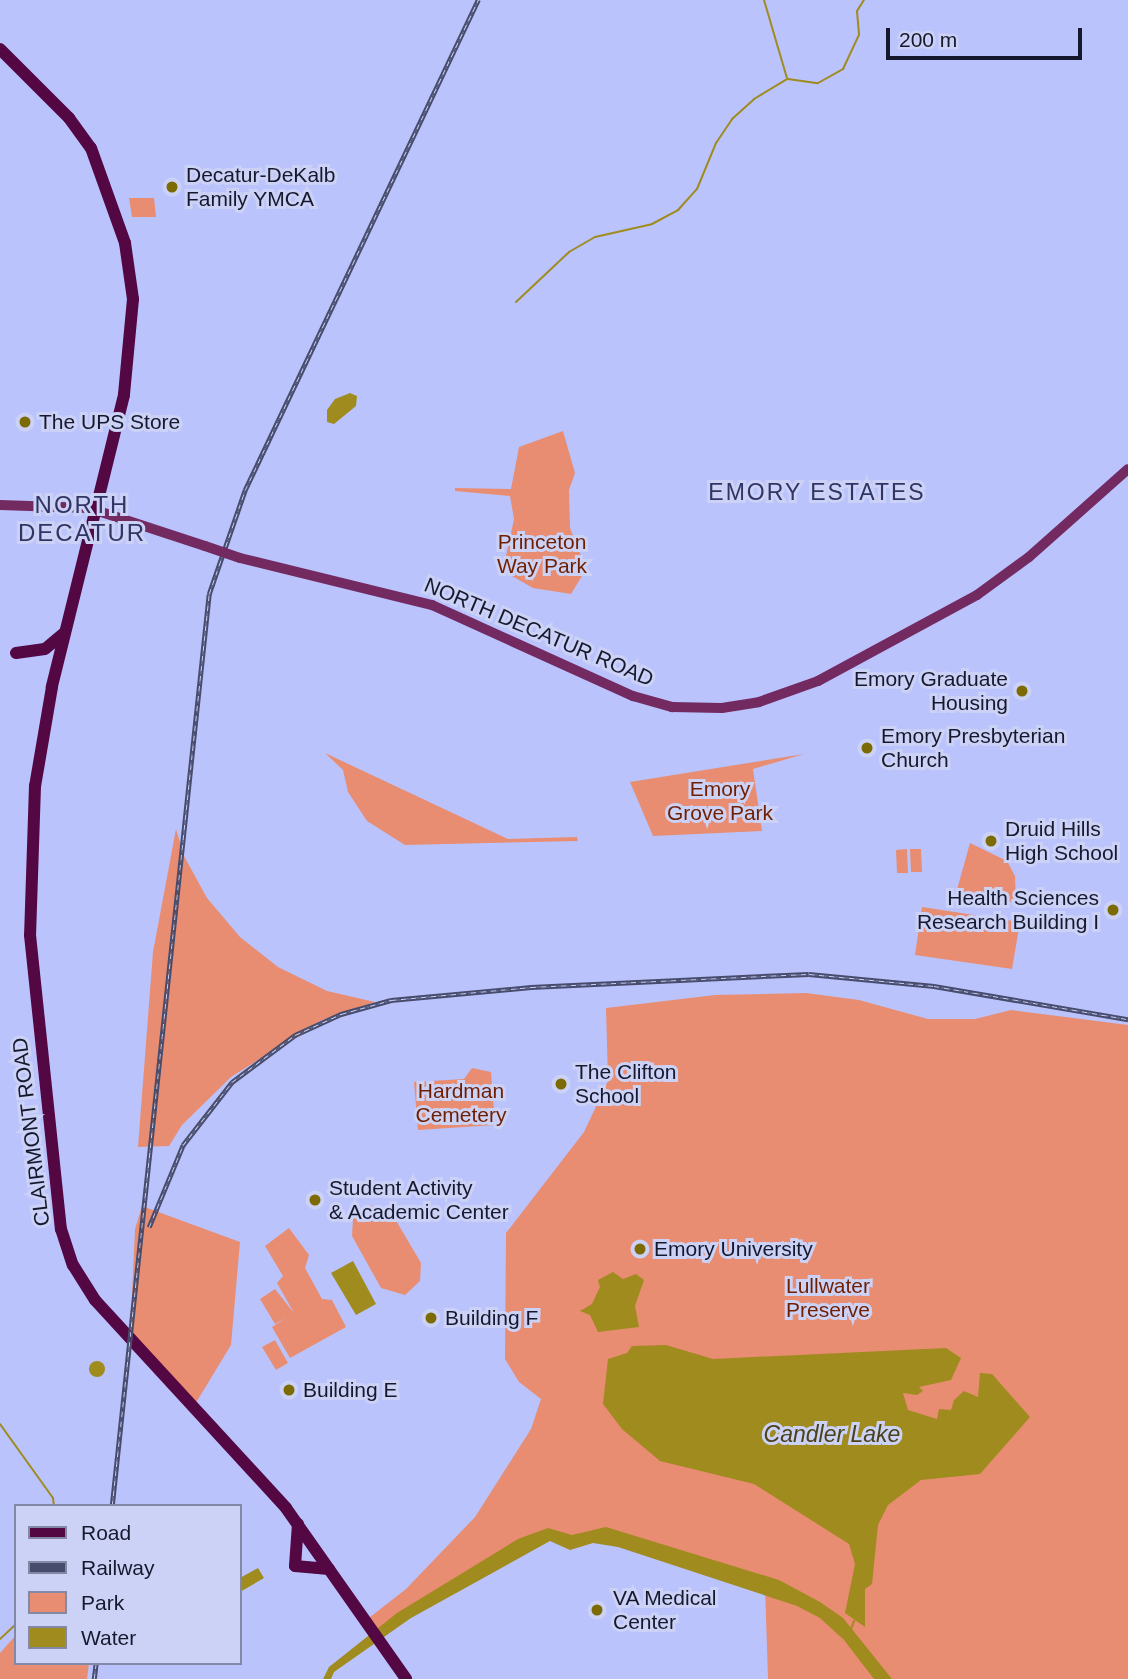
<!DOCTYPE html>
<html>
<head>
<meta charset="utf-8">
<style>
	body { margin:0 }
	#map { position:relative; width:1128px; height:1679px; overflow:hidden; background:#bbc3fd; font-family:Arial,sans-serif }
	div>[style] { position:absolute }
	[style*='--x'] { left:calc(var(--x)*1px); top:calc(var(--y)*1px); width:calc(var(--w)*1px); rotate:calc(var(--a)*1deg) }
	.green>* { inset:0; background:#e88d71 }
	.water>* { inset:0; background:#9f8b1e }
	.round { border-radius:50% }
	.stream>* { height:2px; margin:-1px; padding:0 1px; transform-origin:1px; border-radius:1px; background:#9f8b1e }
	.secondary>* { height:10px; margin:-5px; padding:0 5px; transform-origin:5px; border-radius:5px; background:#732a61 }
	.primary>* { height:12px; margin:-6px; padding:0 6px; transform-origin:6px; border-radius:6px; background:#530844 }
	.rail>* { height:4.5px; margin-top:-2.25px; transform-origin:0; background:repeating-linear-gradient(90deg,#ccd2f6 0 5px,#484c6c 0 10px); box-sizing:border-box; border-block:2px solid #484c6c }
	.secondary-bridge>* { height:10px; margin:-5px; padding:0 5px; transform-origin:5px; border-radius:5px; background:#732a61 }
	.dots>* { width:19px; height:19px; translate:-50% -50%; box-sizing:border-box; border:4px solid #ccd2f6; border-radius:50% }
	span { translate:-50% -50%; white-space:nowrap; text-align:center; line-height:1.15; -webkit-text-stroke:6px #ccd2f6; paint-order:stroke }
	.poi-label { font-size:21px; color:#16192e }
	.left { translate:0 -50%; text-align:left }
	.right { translate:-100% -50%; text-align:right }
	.park-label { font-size:21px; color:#701e00 }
	.street-label { font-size:21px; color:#16192e }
	.neighbourhood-label { font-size:23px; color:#313565; letter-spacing:2px }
	.water-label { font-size:23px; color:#4b4218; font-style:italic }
	.quarter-label { font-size:24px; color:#313565; letter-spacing:2px }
	.legend { position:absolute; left:14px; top:1504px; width:228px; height:161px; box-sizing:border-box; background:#ccd2f6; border:2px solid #8388a6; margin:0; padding:9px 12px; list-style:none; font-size:21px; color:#16192e }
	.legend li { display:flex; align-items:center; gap:14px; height:35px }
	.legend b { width:35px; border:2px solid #8388a6 }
	.scale { position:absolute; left:886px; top:28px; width:196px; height:32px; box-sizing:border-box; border:4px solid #16192e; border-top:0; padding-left:9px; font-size:21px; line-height:24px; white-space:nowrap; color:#16192e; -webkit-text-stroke:5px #ccd2f6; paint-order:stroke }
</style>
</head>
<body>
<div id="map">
	<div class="green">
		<div style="clip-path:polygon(129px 198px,154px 198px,156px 217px,132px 217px)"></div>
		<div style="clip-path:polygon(563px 431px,575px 473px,569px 490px,570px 528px,582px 558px,582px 576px,571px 594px,533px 588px,512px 576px,505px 561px,514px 519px,510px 496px,455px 491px,455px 488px,511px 489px,519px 447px)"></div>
		<div style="clip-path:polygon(325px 753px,508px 839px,577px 837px,578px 841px,405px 845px,367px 821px,348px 792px,343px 770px)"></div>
		<div style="clip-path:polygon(804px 754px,753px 769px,762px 831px,653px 836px,630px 782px)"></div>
		<div style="clip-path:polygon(176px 829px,184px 856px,207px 898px,240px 937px,278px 967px,327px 991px,375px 1002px,320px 1021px,231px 1077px,182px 1125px,169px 1146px,138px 1147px,153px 952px)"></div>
		<div style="clip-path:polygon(970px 843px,1007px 861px,1015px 876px,1016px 902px,979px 900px,956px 893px)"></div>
		<div style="clip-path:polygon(907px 849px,908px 873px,897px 873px,896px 850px)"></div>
		<div style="clip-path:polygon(910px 849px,921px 849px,922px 872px,911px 872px)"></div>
		<div style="clip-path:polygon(922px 907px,1020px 922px,1012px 969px,915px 955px)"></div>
		<div style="clip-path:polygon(806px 993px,859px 1000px,928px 1019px,975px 1019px,1011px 1010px,1128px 1025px,1128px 1679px,768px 1679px,765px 1586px,648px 1548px,537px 1537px,377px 1637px,365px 1621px,406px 1589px,475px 1517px,531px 1429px,541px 1399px,519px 1382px,505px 1359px,506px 1233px,584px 1132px,608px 1081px,606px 1008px,715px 995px)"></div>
		<div style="clip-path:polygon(472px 1068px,491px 1072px,495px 1125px,418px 1130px,414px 1082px,464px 1079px)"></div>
		<div style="clip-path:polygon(370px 1205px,391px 1212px,421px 1263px,420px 1281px,405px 1295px,381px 1288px,352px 1236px,353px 1219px)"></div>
		<div style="clip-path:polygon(142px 1206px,240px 1242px,231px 1345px,194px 1406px,130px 1340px,135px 1229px)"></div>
		<div style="clip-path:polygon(289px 1228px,309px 1255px,305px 1268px,322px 1299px,332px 1300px,346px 1327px,290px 1358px,272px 1327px,286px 1318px,275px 1324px,260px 1299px,275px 1289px,294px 1313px,277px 1283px,283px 1276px,265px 1246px)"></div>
		<div style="clip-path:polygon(275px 1340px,288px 1363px,276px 1370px,262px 1347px)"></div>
		<div style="clip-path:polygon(16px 1635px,16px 1663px,89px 1663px,87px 1679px,0 1679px,0 1653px)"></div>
	</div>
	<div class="water">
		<div style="clip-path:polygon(350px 393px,357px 396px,356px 406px,334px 424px,327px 422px,327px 410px,335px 399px)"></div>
		<div style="clip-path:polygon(353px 1261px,376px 1304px,356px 1315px,331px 1273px)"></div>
		<div style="clip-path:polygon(613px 1272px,623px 1279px,636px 1274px,644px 1280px,635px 1306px,639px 1327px,598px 1332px,590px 1315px,580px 1311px,592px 1304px,600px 1287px,598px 1280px)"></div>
		<div style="clip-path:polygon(666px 1345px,713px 1359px,946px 1348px,961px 1358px,951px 1380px,919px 1387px,923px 1391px,917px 1395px,903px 1393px,908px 1410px,937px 1419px,939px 1409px,951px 1410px,954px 1400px,964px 1391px,978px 1397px,980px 1373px,992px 1374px,1030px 1417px,980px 1474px,921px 1480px,888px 1505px,878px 1525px,872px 1584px,865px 1589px,865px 1627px,845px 1613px,855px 1564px,849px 1544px,754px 1484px,660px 1461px,622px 1429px,603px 1404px,608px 1359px,627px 1353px,632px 1346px)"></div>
		<div class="round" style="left:89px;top:1361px;width:16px;height:16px"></div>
		<div style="clip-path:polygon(606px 1527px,779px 1580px,820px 1602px,843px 1618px,892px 1679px,874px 1679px,844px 1640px,820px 1618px,797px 1606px,618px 1547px,593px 1543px,570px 1550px,550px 1541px,411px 1618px,334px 1672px,331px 1679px,323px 1679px,329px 1667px,397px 1613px,518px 1539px,548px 1528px,572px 1535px)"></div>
		<div style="clip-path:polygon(258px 1568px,264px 1578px,240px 1592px,240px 1578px)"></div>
	</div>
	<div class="stream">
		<div style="--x:764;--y:0;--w:81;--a:73.6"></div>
		<div style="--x:788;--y:79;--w:30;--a:8"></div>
		<div style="--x:818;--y:83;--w:29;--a:-29"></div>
		<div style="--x:843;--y:69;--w:38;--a:-65"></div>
		<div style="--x:859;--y:34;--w:23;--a:-95"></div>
		<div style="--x:857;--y:11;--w:13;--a:-58"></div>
		<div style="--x:516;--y:302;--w:73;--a:-43.3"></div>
		<div style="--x:569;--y:252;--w:30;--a:-30"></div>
		<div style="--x:595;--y:237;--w:58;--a:-12.8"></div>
		<div style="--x:652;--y:224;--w:30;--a:-28"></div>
		<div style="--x:678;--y:210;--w:28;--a:-48"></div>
		<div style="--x:697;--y:189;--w:50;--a:-67.6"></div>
		<div style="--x:716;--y:143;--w:29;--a:-56"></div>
		<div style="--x:732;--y:119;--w:30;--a:-42"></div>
		<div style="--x:754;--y:99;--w:39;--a:-31"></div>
		<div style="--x:0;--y:1424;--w:91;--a:54.4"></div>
		<div style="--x:53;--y:1498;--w:8;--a:83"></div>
		<div style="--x:851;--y:1629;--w:9;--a:-69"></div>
		<div style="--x:0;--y:1639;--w:22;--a:-43"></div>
	</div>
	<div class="secondary">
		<div style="--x:0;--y:505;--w:89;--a:1.9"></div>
		<div style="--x:89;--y:508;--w:122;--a:18.1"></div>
		<div style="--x:240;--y:558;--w:198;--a:13.8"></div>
		<div style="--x:432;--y:605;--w:221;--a:24.4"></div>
		<div style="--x:633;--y:696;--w:41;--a:15.8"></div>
		<div style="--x:672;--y:707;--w:50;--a:1.1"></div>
		<div style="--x:722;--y:708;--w:37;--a:-9"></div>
		<div style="--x:759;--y:702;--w:63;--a:-19.6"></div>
		<div style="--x:818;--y:681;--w:181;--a:-28.4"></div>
		<div style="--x:977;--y:595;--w:64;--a:-36.2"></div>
		<div style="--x:1029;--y:557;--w:132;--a:-41.6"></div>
	</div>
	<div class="primary">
		<div style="--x:0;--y:49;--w:98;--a:45"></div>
		<div style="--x:69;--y:118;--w:37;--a:54"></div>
		<div style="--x:91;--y:148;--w:101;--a:70.3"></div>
		<div style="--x:125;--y:243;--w:57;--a:81.9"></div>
		<div style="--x:133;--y:299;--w:96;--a:95.4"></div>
		<div style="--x:124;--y:395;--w:301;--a:103.9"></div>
		<div style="--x:52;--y:687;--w:100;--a:99.7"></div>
		<div style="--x:35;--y:786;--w:149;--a:91.9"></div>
		<div style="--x:30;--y:935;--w:296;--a:84"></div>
		<div style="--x:61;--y:1229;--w:38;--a:72"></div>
		<div style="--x:73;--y:1265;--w:41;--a:57.8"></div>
		<div style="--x:95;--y:1300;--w:282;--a:47.4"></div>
		<div style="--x:286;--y:1508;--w:209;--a:54.9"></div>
		<div style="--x:16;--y:653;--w:29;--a:-8"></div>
		<div style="--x:45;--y:649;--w:26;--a:-40"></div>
		<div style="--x:298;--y:1524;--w:42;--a:94.1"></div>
		<div style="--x:295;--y:1566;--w:34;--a:5"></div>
	</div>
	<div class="rail">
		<div style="--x:149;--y:1227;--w:89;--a:-67.5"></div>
		<div style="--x:183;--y:1145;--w:80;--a:-52.1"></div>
		<div style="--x:232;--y:1082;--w:79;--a:-36.7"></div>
		<div style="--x:295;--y:1035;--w:51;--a:-24.5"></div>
		<div style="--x:341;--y:1014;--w:52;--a:-15.6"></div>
		<div style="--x:391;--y:1000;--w:141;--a:-5.3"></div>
		<div style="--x:531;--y:987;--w:278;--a:-2.7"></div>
		<div style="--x:809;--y:974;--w:126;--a:5.5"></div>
		<div style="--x:934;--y:986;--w:197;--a:9.7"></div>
		<div style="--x:112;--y:1506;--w:917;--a:-83.93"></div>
		<div style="--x:209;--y:594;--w:110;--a:-70.9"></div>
		<div style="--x:245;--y:490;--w:543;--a:-64.57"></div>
		<div style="--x:94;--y:1679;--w:16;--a:-83"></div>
	</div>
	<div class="secondary-bridge">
		<div style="--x:205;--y:546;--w:37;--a:19"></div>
	</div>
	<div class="dots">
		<div style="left:172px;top:187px;background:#7c6b05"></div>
		<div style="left:25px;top:422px;background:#7c6b05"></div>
		<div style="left:1022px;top:691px;background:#7c6b05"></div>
		<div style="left:867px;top:748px;background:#7c6b05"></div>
		<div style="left:991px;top:841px;background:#7c6b05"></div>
		<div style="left:1113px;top:910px;background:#7c6b05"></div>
		<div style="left:561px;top:1084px;background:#7c6b05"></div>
		<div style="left:315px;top:1200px;background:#7c6b05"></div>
		<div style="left:640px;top:1249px;background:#7c6b05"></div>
		<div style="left:431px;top:1318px;background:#7c6b05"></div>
		<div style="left:289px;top:1390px;background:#7c6b05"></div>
		<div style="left:597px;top:1610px;background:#7c6b05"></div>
	</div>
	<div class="poi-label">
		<span class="left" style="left:186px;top:187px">Decatur-DeKalb<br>Family YMCA</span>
		<span class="left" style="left:39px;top:422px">The UPS Store</span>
		<span class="right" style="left:1008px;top:691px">Emory Graduate<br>Housing</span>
		<span class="left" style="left:881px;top:748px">Emory Presbyterian<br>Church</span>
		<span class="left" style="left:1005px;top:841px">Druid Hills<br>High School</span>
		<span class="right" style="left:1099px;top:910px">Health Sciences<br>Research Building I</span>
		<span class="left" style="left:575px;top:1084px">The Clifton<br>School</span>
		<span class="left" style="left:329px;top:1200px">Student Activity<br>&amp; Academic Center</span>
		<span class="left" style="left:654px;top:1249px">Emory University</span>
		<span class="left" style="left:445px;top:1318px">Building F</span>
		<span class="left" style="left:303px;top:1390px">Building E</span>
		<span class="left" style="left:613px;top:1610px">VA Medical<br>Center</span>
	</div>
	<div class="park-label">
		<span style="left:542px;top:554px">Princeton<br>Way Park</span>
		<span style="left:720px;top:801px">Emory<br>Grove Park</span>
		<span style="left:461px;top:1103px">Hardman<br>Cemetery</span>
		<span style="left:828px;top:1298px">Lullwater<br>Preserve</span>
	</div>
	<div class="street-label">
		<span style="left:539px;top:632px;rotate:23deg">NORTH DECATUR ROAD</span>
		<span style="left:31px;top:1132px;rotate:-97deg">CLAIRMONT ROAD</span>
	</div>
	<div class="neighbourhood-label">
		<span style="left:817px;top:492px">EMORY ESTATES</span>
	</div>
	<div class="water-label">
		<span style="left:832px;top:1434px">Candler Lake</span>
	</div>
	<div class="quarter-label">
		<span style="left:82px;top:519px">NORTH<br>DECATUR</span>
	</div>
	<ul class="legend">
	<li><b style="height:9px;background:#530844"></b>Road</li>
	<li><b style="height:9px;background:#484c6c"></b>Railway</li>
	<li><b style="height:19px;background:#e88d71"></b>Park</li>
	<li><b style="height:19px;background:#9f8b1e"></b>Water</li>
	</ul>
	<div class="scale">200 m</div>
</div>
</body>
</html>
